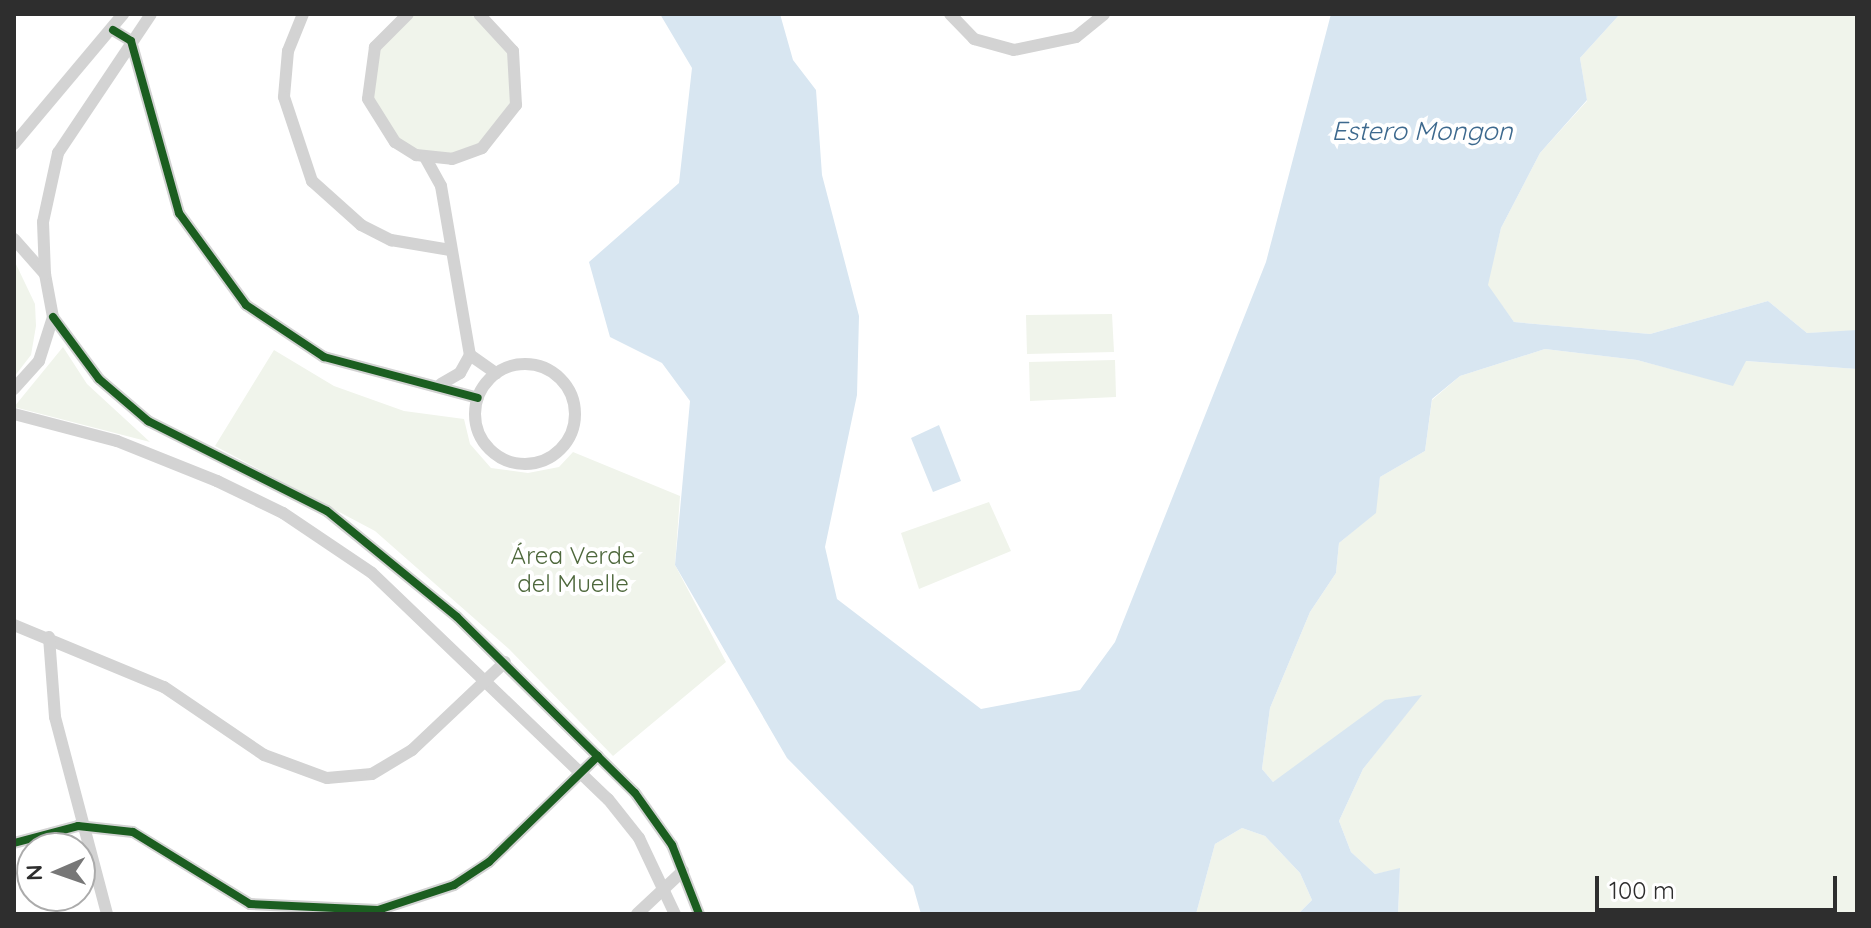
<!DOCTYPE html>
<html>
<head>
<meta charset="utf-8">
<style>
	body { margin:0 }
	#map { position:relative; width:1871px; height:928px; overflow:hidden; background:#fff; font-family:Quicksand,sans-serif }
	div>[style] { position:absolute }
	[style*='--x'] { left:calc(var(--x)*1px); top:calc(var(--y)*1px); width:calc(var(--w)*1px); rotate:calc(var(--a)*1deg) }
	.green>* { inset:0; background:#f0f4eb }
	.round { border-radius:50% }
	.water>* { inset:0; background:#d8e6f1 }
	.minor>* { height:12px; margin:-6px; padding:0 6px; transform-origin:6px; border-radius:6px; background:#d3d3d3 }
	.minor>.ring { margin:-6px; padding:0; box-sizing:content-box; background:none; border:12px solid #d3d3d3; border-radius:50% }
	.cycleway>* { height:8px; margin:-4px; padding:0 4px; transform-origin:4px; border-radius:4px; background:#1b5e20 }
	span { translate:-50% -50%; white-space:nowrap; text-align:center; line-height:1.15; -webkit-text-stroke:8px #fff; paint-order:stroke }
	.park-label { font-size:24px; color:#4e683c }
	.water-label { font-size:26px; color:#3d698e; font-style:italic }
	.frame { position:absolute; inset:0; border:16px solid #2e2e2e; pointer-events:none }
	.north { position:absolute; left:16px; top:832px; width:80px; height:80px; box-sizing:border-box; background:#fff; border:2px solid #ababab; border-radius:50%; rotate:268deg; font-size:22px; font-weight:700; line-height:32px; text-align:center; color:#2e2e2e }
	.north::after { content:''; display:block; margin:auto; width:28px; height:36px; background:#777; clip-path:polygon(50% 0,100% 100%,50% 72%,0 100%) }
	.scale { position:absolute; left:1595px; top:876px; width:242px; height:36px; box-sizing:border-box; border:4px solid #2e2e2e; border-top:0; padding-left:10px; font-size:24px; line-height:28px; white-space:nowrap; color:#2e2e2e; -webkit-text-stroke:6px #fff; paint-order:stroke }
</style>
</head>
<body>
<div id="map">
	<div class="green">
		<div class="round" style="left:370px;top:10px;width:146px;height:146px"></div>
		<div style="clip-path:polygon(1620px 14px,1857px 14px,1856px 331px,1807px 333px,1768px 301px,1650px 334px,1514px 322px,1487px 285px,1501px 228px,1540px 153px,1587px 101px,1580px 58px)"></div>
		<div style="clip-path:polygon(14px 260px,35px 304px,36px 326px,31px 355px,14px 377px)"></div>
		<div style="clip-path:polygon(1112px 314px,1114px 352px,1027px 354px,1026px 315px)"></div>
		<div style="clip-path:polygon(63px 347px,87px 384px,150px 442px,14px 407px)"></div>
		<div style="clip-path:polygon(1545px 349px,1637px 360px,1732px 385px,1745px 361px,1857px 369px,1857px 914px,1398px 914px,1400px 869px,1375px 874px,1351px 852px,1339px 821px,1363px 769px,1421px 695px,1273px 782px,1262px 769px,1270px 708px,1310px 612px,1336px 573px,1339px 543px,1375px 513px,1380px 477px,1425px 451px,1432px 400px,1460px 376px)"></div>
		<div style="clip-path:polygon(274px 350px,334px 386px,404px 411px,464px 419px,470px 444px,491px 468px,528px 473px,559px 467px,573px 452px,680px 496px,675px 565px,726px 662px,613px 756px,509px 649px,375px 531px,215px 446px)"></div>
		<div style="clip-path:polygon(1115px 360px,1116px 397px,1030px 401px,1029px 362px)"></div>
		<div style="clip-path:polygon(989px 502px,1011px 551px,919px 589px,901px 533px)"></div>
		<div style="clip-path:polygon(1242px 828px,1265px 836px,1300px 873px,1312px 900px,1298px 914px,1196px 914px,1215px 844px)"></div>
	</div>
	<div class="water">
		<div style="clip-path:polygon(660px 14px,780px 14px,793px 60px,816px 90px,822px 175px,859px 316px,857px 395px,825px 547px,837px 599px,981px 709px,1080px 690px,1115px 642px,1266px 262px,1331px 14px,1620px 14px,1580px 58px,1587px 100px,1540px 153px,1501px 228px,1488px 285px,1514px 322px,1650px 334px,1768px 301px,1807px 333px,1857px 330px,1857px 369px,1746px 361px,1733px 386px,1637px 360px,1545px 349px,1460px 376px,1432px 399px,1425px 451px,1380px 477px,1376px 513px,1339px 543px,1336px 573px,1310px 612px,1270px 708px,1262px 769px,1273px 782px,1385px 700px,1422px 695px,1363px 769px,1339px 821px,1351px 852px,1375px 874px,1400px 868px,1398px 914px,1298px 914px,1312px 900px,1300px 873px,1265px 836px,1242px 828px,1215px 844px,1196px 914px,921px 914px,913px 886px,787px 758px,675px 565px,690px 401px,662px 363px,610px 337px,589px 262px,679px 183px,692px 68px)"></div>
		<div style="clip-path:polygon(939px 425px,961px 481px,933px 492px,911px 438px)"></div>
	</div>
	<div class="minor">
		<div style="--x:303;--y:14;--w:40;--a:112"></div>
		<div style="--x:288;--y:51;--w:46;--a:95"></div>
		<div style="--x:284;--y:97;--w:89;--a:71.6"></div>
		<div style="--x:312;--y:181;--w:66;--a:41.9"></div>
		<div style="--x:361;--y:225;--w:34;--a:27"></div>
		<div style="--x:391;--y:240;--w:60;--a:9.6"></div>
		<div style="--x:408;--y:14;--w:47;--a:135"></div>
		<div style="--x:375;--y:47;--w:52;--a:97.7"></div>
		<div style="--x:368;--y:99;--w:51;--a:57.9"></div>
		<div style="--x:395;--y:142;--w:25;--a:32"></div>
		<div style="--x:416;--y:155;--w:36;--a:6"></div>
		<div style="--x:452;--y:159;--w:32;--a:-20"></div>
		<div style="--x:482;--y:148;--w:55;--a:-51.7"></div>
		<div style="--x:516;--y:105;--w:54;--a:-93.2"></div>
		<div style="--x:513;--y:51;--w:50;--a:-132.6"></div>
		<div style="--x:950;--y:14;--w:35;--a:46"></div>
		<div style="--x:974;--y:39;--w:41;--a:15.4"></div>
		<div style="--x:1014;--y:50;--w:63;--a:-11.8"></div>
		<div style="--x:1076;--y:37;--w:36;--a:-39"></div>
		<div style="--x:113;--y:30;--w:21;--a:31"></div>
		<div style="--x:131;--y:41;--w:179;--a:74.4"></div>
		<div style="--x:179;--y:213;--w:114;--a:53.9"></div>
		<div style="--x:246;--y:305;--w:94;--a:33.7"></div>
		<div style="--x:324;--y:357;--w:159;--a:14.9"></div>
		<div style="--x:14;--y:144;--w:170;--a:-50"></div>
		<div style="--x:425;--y:157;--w:33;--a:61"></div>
		<div style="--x:441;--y:186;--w:171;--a:80.3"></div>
		<div style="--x:14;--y:239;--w:47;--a:48.5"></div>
		<div style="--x:45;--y:274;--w:44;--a:79.5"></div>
		<div style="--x:53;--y:317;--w:46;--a:107.7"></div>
		<div style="--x:39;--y:361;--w:38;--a:132"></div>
		<div style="--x:45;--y:274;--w:52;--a:-92.2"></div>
		<div style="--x:43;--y:222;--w:71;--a:-77.7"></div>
		<div style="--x:58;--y:153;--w:167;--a:-56.2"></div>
		<div style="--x:53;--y:317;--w:77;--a:53.4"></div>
		<div style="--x:99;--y:379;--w:65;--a:40.6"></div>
		<div style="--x:148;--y:421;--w:200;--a:26.7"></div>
		<div style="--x:327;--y:511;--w:168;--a:39.2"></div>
		<div style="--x:457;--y:617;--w:250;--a:44.7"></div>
		<div style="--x:635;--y:793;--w:64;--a:54.6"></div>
		<div style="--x:672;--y:845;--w:74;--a:68.6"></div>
		<div style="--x:470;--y:355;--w:32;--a:35"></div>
		<div class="ring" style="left:475px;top:364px;width:88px;height:88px"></div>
		<div style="--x:441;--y:384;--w:22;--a:-30"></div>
		<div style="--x:460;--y:373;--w:21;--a:-61"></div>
		<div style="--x:14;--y:414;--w:106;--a:14.7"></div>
		<div style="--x:117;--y:441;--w:108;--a:21.8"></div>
		<div style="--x:217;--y:481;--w:73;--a:25.9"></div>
		<div style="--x:283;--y:513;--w:107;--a:34"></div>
		<div style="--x:372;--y:573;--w:327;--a:43.8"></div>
		<div style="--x:608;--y:799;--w:50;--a:51.5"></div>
		<div style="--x:639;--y:838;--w:84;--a:64.7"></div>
		<div style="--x:14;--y:625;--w:162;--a:22.5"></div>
		<div style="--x:164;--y:687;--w:121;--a:34.2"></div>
		<div style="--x:264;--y:755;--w:67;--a:20.1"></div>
		<div style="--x:327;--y:778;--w:45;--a:-5.1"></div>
		<div style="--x:372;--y:774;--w:47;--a:-31"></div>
		<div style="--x:412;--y:750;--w:128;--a:-43.4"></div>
		<div style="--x:49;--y:637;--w:80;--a:85.7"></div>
		<div style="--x:55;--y:717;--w:204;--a:75.2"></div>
		<div style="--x:14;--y:843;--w:66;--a:-14.9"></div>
		<div style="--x:78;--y:826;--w:55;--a:6.2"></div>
		<div style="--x:133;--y:832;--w:137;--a:31.6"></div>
		<div style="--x:250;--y:904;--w:128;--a:2.7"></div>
		<div style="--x:378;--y:910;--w:80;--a:-18.2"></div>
		<div style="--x:454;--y:885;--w:42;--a:-33.3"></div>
		<div style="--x:489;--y:862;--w:152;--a:-44.2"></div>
		<div style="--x:637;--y:914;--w:63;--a:-43.1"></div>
	</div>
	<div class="cycleway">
		<div style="--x:113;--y:30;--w:21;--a:31"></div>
		<div style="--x:131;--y:41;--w:179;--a:74.4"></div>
		<div style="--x:179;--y:213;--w:114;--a:53.9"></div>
		<div style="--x:246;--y:305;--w:94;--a:33.7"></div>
		<div style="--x:324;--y:357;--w:159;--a:14.9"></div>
		<div style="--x:53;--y:317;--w:77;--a:53.4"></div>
		<div style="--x:99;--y:379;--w:65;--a:40.6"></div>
		<div style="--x:148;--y:421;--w:200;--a:26.7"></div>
		<div style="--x:327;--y:511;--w:168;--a:39.2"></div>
		<div style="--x:457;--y:617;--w:250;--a:44.7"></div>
		<div style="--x:635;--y:793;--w:64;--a:54.6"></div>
		<div style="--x:672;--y:845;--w:74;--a:68.6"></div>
		<div style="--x:14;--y:843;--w:66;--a:-14.9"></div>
		<div style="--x:78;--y:826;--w:55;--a:6.2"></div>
		<div style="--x:133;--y:832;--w:137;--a:31.6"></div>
		<div style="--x:250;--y:904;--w:128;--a:2.7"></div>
		<div style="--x:378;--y:910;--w:80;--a:-18.2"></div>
		<div style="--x:454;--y:885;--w:42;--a:-33.3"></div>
		<div style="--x:489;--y:862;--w:152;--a:-44.2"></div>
	</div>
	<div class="park-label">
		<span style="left:573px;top:570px">Área Verde<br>del Muelle</span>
	</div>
	<div class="water-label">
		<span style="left:1422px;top:131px">Estero Mongon</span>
	</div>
	<div class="frame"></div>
	<div class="north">N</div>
	<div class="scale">100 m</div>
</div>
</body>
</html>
